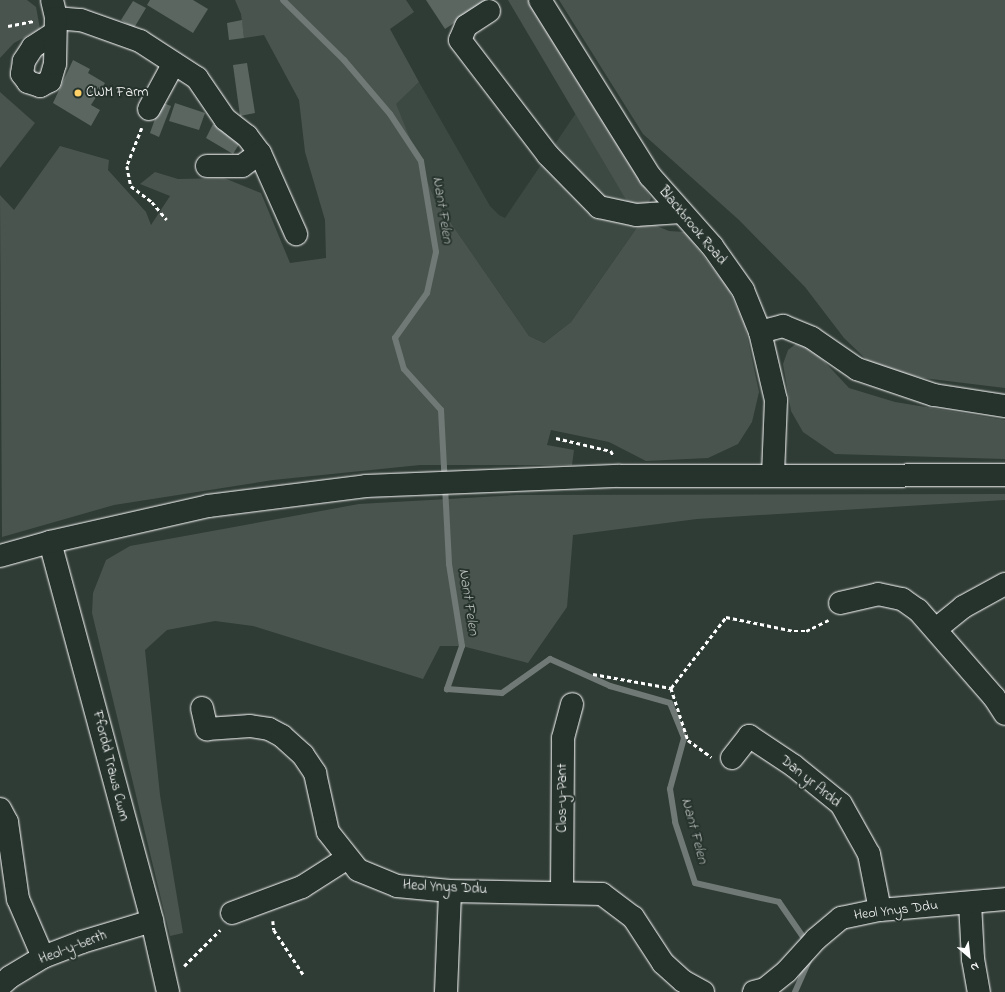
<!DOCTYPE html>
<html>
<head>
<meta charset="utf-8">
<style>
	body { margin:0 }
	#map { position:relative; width:1005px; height:992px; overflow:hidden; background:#2f3b35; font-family:"Indie Flower",sans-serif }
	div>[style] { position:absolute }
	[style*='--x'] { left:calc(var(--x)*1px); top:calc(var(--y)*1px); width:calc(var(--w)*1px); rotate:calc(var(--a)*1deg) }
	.built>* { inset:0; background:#3c4842 }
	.green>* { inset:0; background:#4a544f }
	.stream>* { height:6px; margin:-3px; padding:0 3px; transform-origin:3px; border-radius:3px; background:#707975 }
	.building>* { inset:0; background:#5b6661 }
	.path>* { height:2.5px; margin-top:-1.25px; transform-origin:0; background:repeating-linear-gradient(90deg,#fff 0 4px,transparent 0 7px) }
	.roads { filter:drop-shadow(0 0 1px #fff) drop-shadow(0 0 1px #fff) }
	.minor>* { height:22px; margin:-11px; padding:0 11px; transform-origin:11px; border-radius:11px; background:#26332d }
	.major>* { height:22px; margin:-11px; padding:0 11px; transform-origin:11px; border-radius:11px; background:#26332d }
	.dots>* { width:11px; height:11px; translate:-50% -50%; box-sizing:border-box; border:2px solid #26332d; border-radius:50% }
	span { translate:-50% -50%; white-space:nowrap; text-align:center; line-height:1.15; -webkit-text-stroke:4px #26332d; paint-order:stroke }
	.poi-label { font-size:14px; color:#fff }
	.left { translate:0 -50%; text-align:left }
	.street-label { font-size:14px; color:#fff }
	.water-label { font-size:15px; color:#b8bcba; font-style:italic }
	.north { position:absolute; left:949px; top:936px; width:40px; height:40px; -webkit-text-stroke:3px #26332d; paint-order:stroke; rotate:152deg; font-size:11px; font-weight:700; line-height:16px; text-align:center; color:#fff }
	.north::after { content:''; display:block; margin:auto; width:14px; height:18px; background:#fff; clip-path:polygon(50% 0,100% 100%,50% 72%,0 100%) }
</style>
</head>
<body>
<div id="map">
	<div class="built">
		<div style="clip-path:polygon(419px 82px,490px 206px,499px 215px,505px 218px,576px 113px,636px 215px,638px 226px,571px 322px,544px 343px,529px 336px,435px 200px,395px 104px)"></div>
	</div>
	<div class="green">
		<div style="clip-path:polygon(0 0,27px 0,36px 7px,40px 29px,14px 43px,0 58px)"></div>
		<div style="clip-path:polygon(235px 0,406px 0,414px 12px,390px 29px,419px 82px,396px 104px,435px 200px,529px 336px,544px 343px,571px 322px,638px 226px,652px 224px,669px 231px,685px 232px,728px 288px,745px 326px,759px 392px,752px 422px,738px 444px,708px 458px,646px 461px,609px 442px,551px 430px,547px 445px,574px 450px,572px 465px,420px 465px,273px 480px,114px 505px,2px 537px,0 195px,14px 210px,60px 146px,109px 160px,108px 170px,146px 212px,151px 225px,170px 196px,140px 184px,155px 172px,178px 179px,224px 178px,261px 193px,290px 263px,326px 258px,325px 220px,305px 152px,299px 100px,264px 35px,244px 38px,241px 14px)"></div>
		<div style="clip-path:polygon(508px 0,529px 0,651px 198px,648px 204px,639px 208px,628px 203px)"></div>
		<div style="clip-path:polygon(559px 0,1005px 0,1005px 388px,923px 378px,889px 370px,868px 361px,844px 338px,805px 287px,739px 220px,643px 134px)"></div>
		<div style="clip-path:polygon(0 92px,35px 123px,0 168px)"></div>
		<div style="clip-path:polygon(797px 343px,810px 346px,849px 388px,895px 402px,1005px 420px,1005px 459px,835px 454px,803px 432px,791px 411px,783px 364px,788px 350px)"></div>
		<div style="clip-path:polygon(1005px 494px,1005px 500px,697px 519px,573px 535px,567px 607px,528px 663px,462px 646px,440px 646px,423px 679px,253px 626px,215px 621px,167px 630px,145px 650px,160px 795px,183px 933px,170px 936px,92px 613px,93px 593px,106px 560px,130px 546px,359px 504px,517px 495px)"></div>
	</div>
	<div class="stream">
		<div style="--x:283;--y:0;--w:86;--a:44.5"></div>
		<div style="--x:344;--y:60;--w:71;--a:49.6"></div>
		<div style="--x:390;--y:114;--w:56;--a:56.6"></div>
		<div style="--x:421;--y:161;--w:92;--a:80.6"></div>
		<div style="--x:436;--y:252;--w:42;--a:102.4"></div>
		<div style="--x:427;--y:293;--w:55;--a:125.4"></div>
		<div style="--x:395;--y:338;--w:32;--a:74"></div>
		<div style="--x:404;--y:369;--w:55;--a:47.9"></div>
		<div style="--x:441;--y:410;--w:154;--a:87"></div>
		<div style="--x:449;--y:564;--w:83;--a:81"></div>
		<div style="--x:462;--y:646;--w:46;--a:109.2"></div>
		<div style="--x:447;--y:689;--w:55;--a:4.2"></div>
		<div style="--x:502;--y:693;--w:59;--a:-35.3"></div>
		<div style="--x:550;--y:659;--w:66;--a:24.2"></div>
		<div style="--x:610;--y:686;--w:62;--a:15.8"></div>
		<div style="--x:670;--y:703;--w:38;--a:68"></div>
		<div style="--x:684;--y:738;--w:53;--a:105.4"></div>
		<div style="--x:670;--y:789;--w:33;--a:81"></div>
		<div style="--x:675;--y:822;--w:64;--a:71.8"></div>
		<div style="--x:695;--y:883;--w:86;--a:12.7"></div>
		<div style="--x:779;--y:902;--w:51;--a:55.4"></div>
		<div style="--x:795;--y:992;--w:36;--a:-66"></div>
	</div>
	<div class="building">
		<div style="clip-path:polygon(150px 0,193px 0,208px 9px,193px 33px,147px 5px)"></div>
		<div style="clip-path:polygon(426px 0,489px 0,445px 29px)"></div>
		<div style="clip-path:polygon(133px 1px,146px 8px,134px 28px,121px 20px)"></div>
		<div style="clip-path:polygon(242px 20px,244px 38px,229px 40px,227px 23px)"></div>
		<div style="clip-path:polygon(73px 60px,90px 69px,88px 73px,105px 83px,91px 105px,100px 110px,91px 126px,53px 103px)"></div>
		<div style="clip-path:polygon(247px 63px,255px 113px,240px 116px,233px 65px)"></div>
		<div style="clip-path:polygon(161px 102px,171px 106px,159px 137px,150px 133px)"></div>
		<div style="clip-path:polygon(175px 103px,205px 113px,199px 130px,169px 121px)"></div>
		<div style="clip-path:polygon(213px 124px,241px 141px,233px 154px,206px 138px)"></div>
	</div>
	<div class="path">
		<div style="--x:8;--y:26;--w:26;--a:-11"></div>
		<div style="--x:142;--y:128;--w:41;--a:111.5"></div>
		<div style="--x:127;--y:166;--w:20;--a:79"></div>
		<div style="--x:131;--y:186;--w:26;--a:37"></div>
		<div style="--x:152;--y:202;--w:23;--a:50"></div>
		<div style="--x:556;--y:438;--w:57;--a:13.3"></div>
		<div style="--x:611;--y:451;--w:4;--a:63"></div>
		<div style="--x:593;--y:674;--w:79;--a:10.2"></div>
		<div style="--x:671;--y:688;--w:90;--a:-52.2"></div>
		<div style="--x:726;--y:617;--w:69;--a:11.6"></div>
		<div style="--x:794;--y:631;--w:12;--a:0"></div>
		<div style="--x:806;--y:631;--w:25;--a:-26"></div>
		<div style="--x:671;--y:688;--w:55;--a:71.9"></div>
		<div style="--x:688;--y:740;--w:29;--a:36"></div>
		<div style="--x:273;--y:921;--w:9;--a:84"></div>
		<div style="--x:274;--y:930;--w:53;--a:56.6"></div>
		<div style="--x:184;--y:966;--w:51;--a:-45"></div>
	</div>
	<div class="roads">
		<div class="minor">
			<div style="--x:52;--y:0;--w:18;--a:77"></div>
			<div style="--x:56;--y:18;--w:25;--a:5"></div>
			<div style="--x:81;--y:20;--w:63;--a:19.6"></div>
			<div style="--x:140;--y:41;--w:68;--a:33"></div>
			<div style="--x:197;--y:78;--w:50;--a:55.7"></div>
			<div style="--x:225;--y:119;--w:28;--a:38"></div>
			<div style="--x:247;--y:136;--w:21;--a:53"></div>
			<div style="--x:260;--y:153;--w:89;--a:66"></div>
			<div style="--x:540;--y:0;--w:208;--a:58"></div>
			<div style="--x:650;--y:176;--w:94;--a:48.5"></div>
			<div style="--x:712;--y:246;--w:54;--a:54.8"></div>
			<div style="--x:743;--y:290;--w:45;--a:68"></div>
			<div style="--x:760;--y:332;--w:70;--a:76.8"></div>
			<div style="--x:776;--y:400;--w:75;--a:92.3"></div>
			<div style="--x:489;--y:11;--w:27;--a:147"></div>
			<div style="--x:466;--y:26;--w:15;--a:113"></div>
			<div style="--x:460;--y:40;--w:145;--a:52.6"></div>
			<div style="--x:548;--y:155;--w:73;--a:45.6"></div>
			<div style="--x:599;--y:207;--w:38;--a:12"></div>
			<div style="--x:636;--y:215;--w:45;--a:-3.8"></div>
			<div style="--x:53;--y:34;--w:24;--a:147"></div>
			<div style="--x:33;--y:47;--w:17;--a:123"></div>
			<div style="--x:24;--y:61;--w:13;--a:99"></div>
			<div style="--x:22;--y:74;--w:10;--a:53"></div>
			<div style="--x:28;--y:82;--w:13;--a:18"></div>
			<div style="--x:40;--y:86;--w:11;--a:-27"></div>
			<div style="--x:50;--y:81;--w:18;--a:-74"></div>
			<div style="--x:55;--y:64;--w:46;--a:-88.8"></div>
			<div style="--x:149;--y:109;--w:52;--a:-61.5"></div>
			<div style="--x:207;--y:166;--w:35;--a:0"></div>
			<div style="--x:242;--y:166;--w:22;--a:-36"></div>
			<div style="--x:760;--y:332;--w:24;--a:-15"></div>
			<div style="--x:783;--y:326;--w:31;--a:22"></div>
			<div style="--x:812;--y:338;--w:55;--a:34.6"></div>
			<div style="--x:857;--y:369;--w:81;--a:18.7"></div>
			<div style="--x:934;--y:395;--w:72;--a:8.8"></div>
			<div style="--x:50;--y:542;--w:392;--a:74.9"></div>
			<div style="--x:152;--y:921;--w:73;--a:77.3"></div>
			<div style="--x:840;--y:603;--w:39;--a:-13"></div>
			<div style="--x:878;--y:594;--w:25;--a:12"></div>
			<div style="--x:902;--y:599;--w:19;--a:35"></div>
			<div style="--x:918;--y:610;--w:116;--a:48.9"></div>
			<div style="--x:994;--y:697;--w:20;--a:57"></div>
			<div style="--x:936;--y:629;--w:35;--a:-39"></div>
			<div style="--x:963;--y:607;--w:48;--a:-28.7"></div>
			<div style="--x:202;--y:708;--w:22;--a:77"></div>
			<div style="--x:207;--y:729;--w:43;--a:-4"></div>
			<div style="--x:250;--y:726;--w:19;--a:9"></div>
			<div style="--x:269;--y:729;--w:15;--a:28"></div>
			<div style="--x:282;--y:736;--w:28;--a:42"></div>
			<div style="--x:303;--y:755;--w:22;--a:56"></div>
			<div style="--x:315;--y:773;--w:60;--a:77.6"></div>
			<div style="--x:328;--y:832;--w:48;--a:51.7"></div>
			<div style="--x:358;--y:870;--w:42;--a:22.3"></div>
			<div style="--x:397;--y:886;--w:53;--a:5.4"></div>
			<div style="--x:450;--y:891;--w:152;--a:1.1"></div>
			<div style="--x:602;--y:894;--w:39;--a:37"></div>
			<div style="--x:633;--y:917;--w:55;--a:56.9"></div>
			<div style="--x:663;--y:963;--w:27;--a:42"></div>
			<div style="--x:683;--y:981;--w:23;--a:29"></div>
			<div style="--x:732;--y:758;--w:28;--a:-52"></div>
			<div style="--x:749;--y:736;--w:54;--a:33.7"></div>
			<div style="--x:794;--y:766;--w:60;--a:39"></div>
			<div style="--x:841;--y:804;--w:57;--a:60.8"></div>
			<div style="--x:869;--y:854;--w:57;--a:78.9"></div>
			<div style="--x:0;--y:809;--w:15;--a:62"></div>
			<div style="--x:7;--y:822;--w:78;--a:81.9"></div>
			<div style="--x:18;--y:899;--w:63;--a:66.7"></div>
			<div style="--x:562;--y:893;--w:155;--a:-89.6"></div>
			<div style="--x:563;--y:738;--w:35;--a:-75"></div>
			<div style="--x:970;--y:903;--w:56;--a:86.9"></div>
			<div style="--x:973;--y:959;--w:34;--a:80"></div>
			<div style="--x:232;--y:913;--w:75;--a:-20.4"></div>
			<div style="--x:302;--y:887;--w:52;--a:-32.5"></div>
			<div style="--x:0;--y:986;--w:13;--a:-42"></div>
			<div style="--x:10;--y:977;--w:39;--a:-31"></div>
			<div style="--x:43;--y:957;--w:42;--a:-21"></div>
			<div style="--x:82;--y:942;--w:73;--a:-16.7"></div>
			<div style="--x:446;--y:992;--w:101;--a:-87.7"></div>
			<div style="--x:754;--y:992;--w:11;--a:-15"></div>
			<div style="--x:765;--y:989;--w:28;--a:-39"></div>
			<div style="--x:787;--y:971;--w:43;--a:-47.8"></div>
			<div style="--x:816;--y:939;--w:33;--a:-40"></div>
			<div style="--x:841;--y:918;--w:40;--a:-12"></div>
			<div style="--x:880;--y:910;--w:125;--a:-5"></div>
		</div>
		<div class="major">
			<div style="--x:0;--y:556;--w:52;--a:-15.6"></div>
			<div style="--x:50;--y:542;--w:162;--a:-12.8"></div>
			<div style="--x:208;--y:506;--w:159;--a:-7.2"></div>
			<div style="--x:366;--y:486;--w:254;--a:-2.3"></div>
			<div style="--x:620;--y:476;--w:385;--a:-0.1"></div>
		</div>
	</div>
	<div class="dots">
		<div style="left:78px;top:93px;background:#ffd166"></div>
	</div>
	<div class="poi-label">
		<span class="left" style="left:86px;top:93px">CWM Farm</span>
	</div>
	<div class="street-label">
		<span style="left:692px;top:226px;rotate:50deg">Blackbrook Road</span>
		<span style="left:110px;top:766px;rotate:76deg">Ffordd Traws Cwm</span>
		<span style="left:810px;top:782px;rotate:39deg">Dan yr Ardd</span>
		<span style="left:563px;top:798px;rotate:-90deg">Clos-y-Pant</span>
		<span style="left:445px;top:888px;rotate:3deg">Heol Ynys Ddu</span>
		<span style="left:896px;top:911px;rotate:-7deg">Heol Ynys Ddu</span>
		<span style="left:73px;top:948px;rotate:-21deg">Heol-y-berth</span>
	</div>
	<div class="water-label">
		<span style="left:442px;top:210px;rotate:81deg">Nant Felen</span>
		<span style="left:468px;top:602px;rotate:81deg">Nant Felen</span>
		<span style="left:694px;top:831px;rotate:75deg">Nant Felen</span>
	</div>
	<div class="north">N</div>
</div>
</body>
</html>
